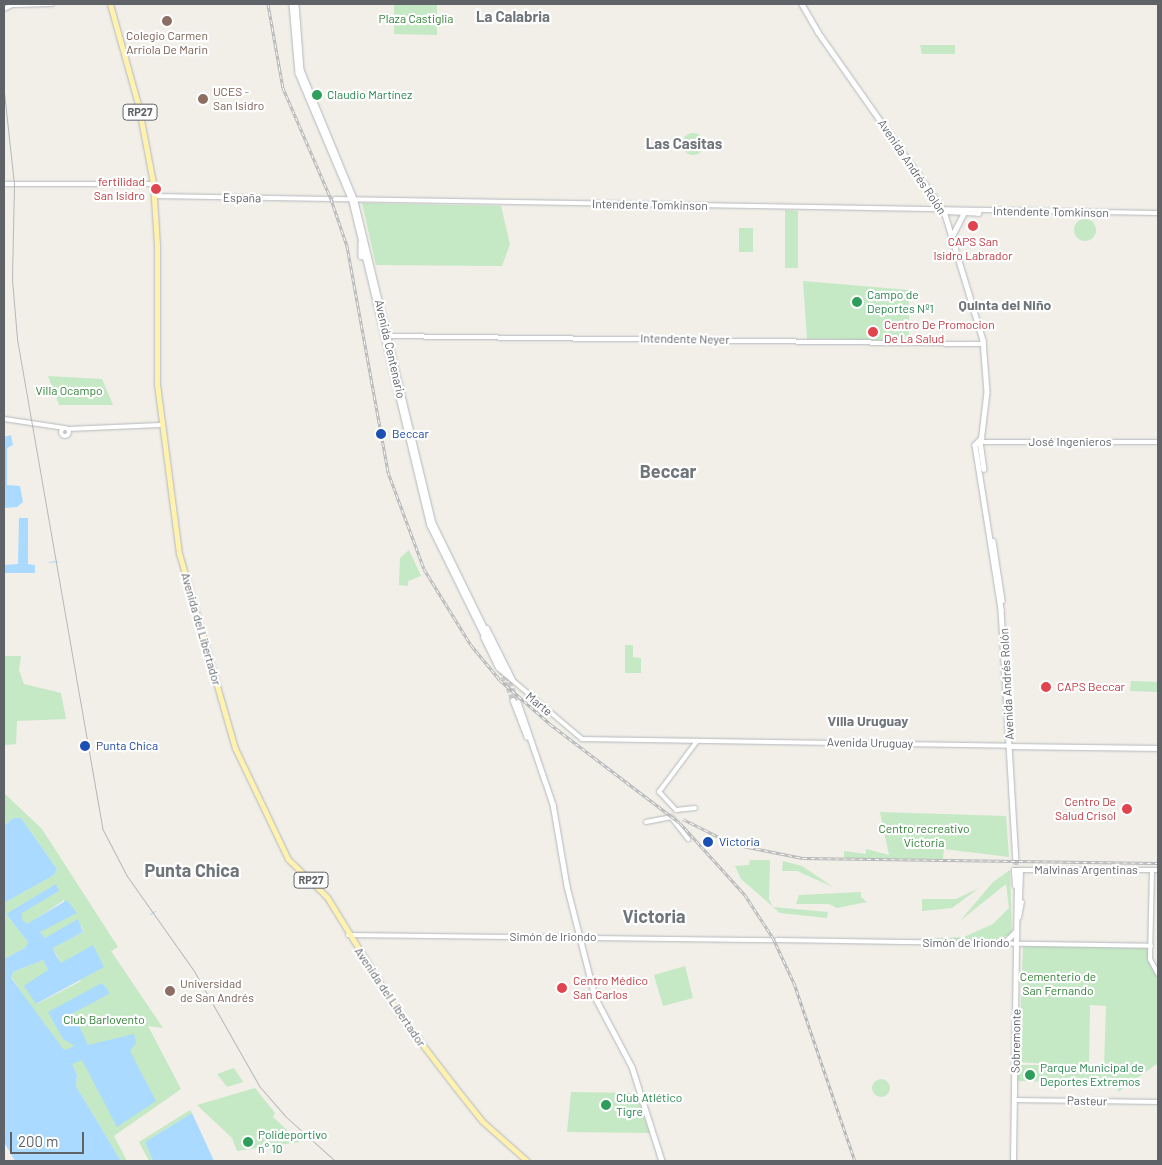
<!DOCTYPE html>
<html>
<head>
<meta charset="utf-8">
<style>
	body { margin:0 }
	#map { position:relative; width:1162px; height:1165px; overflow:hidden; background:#f1efe8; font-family:Barlow,sans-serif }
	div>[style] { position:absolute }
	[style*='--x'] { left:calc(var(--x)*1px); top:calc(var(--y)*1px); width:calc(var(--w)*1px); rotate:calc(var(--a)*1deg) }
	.green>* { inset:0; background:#c5e8c5 }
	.round { border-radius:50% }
	.water>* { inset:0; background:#aadaff }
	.stream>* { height:1px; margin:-0.5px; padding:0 0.5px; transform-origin:0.5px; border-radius:0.5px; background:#aadaff }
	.secondary-tunnel>* { height:4.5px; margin-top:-2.25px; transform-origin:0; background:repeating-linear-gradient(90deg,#ccccc8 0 4.5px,transparent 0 6.5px) }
	.roads { filter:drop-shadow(0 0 1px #b5b8bc) drop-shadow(0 0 1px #b5b8bc) }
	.tertiary>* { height:4px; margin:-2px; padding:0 2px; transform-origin:2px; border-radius:2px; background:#fff }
	.tertiary>.ring { margin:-2px; padding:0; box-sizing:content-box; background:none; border:4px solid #fff; border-radius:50% }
	.secondary>* { height:4.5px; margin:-2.25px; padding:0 2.25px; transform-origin:2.25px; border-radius:2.25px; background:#fff }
	.primary>* { height:5px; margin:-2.5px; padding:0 2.5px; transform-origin:2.5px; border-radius:2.5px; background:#fff2af }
	.tram>* { height:1px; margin:-0.5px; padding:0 0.5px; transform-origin:0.5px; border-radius:0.5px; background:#b6b7b8 }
	.rail>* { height:3px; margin-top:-1.5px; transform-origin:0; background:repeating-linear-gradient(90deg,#fff 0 4px,#b6b7b8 0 8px); box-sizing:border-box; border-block:1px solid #b6b7b8 }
	.dots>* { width:14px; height:14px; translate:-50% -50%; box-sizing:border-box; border:2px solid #fff; border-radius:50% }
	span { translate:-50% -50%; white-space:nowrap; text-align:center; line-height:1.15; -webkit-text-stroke:4.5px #fff; paint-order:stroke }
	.shield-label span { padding:1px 4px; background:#fff; border:1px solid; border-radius:4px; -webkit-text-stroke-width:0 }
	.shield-label { font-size:11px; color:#5f6368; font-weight:700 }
	.park-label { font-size:12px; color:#348238 }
	.education-label { font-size:12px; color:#785e54 }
	.left { translate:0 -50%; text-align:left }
	.leisure-label { font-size:12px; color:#27864d }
	.street-label { font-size:12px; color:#5f6368 }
	.health-label { font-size:12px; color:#be3a42 }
	.right { translate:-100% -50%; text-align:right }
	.transit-label { font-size:12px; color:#164399 }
	.neighbourhood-label { font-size:14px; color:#70757a; font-weight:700 }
	.quarter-label { font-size:15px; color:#70757a; font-weight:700 }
	.district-label { font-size:18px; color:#70757a; font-weight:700 }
	.frame { position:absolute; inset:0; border:5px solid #5f6368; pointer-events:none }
	.scale { position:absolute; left:10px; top:1132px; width:74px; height:22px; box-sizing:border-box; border:2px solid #5f6368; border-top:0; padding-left:6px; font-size:15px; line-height:18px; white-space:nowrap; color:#5f6368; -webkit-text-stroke:4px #fff; paint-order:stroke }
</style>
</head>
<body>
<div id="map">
	<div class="green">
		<div style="clip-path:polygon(394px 4px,437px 4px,437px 35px,394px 34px)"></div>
		<div style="clip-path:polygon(920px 45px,955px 45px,955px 54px,922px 54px)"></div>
		<div class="round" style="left:682px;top:133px;width:22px;height:22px"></div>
		<div style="clip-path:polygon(362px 203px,501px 206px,510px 244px,502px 266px,376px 265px)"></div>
		<div style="clip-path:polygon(785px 210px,798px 211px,798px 268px,785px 268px)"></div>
		<div class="round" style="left:1074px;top:219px;width:22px;height:22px"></div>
		<div style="clip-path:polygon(739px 228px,753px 228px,753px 252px,739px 252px)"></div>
		<div style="clip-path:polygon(803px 281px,909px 290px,909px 341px,807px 339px)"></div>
		<div style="clip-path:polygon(48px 376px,102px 379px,113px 405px,59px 405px)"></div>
		<div style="clip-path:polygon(409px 550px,421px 576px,408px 581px,408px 586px,399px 585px,400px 558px)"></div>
		<div style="clip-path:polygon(625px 645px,633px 645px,633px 657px,641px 658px,641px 673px,625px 673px)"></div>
		<div style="clip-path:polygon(4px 656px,21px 656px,19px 670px,24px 684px,61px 693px,66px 719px,17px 721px,16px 744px,4px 745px)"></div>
		<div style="clip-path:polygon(1131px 681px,1158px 682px,1158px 692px,1130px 691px)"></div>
		<div style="clip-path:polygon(4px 793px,42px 829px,118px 947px,111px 951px,163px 1028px,148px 1026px,181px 1089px,114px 1136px,127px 1161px,121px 1161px,76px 1086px,77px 1075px,11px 977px,13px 972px,43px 960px,48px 970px,37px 1004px,81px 981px,61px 963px,53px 948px,83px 932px,82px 926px,45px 938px,40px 932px,64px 917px,64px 900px,27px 925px,22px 919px,21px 913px,59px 891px,6px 914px,28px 942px,25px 948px,4px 959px,4px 903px,54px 875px,57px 869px,21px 818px,13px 818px,4px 826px)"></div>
		<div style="clip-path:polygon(880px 812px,1006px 816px,1009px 857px,944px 849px,943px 859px,844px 858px,844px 851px,866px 854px,866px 849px,889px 855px)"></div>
		<div style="clip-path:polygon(750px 860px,770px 860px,769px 899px,773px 907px,828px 912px,827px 918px,780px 913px,741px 879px,735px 866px,749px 865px)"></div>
		<div style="clip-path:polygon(783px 861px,802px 866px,833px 887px,797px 871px,782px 871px)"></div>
		<div style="clip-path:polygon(1010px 870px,1012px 936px,1005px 936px,1004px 940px,920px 939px,964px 937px,993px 924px,1009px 908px,1006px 884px,960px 921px,993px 882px)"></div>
		<div style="clip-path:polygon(979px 888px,952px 908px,913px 912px,922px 911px,922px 899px,956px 899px)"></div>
		<div style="clip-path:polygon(861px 892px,861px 897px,867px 902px,837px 908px,829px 904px,796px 904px,799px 895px)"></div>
		<div style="clip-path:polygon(evenodd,1023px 946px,1148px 948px,1149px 961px,1158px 977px,1158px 1063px,1118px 1092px,1119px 1083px,1017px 1081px,1017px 1065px,1063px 1065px,1019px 1062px,1023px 946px,1090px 1005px,1106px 1006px,1104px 1066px,1089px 1066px,1090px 1005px)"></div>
		<div style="clip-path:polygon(685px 966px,693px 998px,663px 1006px,654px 975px)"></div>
		<div style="clip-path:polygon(234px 1068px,243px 1082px,227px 1087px,217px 1074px)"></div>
		<div class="round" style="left:872px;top:1079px;width:18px;height:18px"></div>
		<div style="clip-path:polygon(255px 1088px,275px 1113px,273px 1117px,300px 1142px,237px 1151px,232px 1138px,197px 1105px)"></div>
		<div style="clip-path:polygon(571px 1092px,636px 1093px,650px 1133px,567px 1132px)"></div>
		<div style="clip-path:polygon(190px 1110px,192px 1113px,145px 1142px,153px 1161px,149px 1161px,139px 1142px)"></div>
	</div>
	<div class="water">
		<div style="clip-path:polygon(11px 435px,13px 445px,7px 448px,7px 485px,20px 486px,23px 502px,17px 507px,4px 508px,4px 437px)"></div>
		<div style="clip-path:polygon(19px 518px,28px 518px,28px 564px,35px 565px,35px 573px,4px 573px,4px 565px,18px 564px)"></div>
		<div style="clip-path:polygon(13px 818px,21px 818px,57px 869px,54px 875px,4px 903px,4px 826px)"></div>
		<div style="clip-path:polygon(56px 884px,59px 891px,22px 913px,22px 919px,27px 924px,67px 900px,77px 913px,40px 932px,45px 938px,78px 919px,83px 932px,53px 948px,56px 955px,61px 963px,93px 945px,104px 967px,36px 1004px,24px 986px,48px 970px,43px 960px,13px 972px,11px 978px,64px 1050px,75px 1046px,63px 1039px,48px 1012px,102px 983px,108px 990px,109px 994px,73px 1013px,88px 1045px,134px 1034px,136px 1043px,130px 1051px,156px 1101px,117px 1127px,82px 1060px,72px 1064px,77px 1075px,76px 1086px,121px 1161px,15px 1161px,4px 1142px,4px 959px,25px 948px,28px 942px,6px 914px)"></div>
		<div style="clip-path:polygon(192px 1113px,214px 1161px,153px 1161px,145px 1142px)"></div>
	</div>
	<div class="stream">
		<div style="--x:49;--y:562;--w:8;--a:-7"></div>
		<div style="--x:150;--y:914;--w:6;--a:-31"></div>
	</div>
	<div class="secondary-tunnel">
		<div style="--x:501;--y:670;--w:32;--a:68"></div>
		<div style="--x:507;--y:676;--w:28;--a:67"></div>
		<div style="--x:1016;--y:860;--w:12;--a:85"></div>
	</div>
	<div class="roads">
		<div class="tertiary">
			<div style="--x:4;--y:9;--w:9;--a:-27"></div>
			<div style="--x:12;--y:5;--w:40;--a:-1.4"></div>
			<div style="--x:4;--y:184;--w:149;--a:0"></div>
			<div style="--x:155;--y:196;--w:175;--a:1"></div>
			<div style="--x:335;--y:199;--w:823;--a:0.97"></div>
			<div style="--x:946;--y:212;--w:33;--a:3"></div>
			<div style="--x:979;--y:214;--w:3;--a:-72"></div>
			<div style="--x:386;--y:336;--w:598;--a:0.77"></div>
			<div style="--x:4;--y:419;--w:61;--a:8.5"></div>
			<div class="ring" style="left:61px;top:428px;width:4px;height:4px"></div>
			<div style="--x:68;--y:429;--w:92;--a:-2.5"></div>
			<div style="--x:982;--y:442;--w:176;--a:0"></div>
			<div style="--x:487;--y:628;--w:58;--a:63.4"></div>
			<div style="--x:483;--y:637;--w:34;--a:64"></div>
			<div style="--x:498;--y:668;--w:110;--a:40.2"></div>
			<div style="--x:582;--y:739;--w:428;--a:0.9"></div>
			<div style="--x:695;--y:808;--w:19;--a:174"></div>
			<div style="--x:676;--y:810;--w:25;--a:-133"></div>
			<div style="--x:659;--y:792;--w:64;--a:-53.3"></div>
			<div style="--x:646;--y:822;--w:25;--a:-11"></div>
			<div style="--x:671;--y:817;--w:28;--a:52"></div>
			<div style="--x:1152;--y:870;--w:89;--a:91.3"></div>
			<div style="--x:1150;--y:959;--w:17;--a:62"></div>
			<div style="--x:1015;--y:886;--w:16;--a:-94"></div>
			<div style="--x:1014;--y:870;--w:144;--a:0"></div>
			<div style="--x:1020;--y:899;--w:29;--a:-88"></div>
			<div style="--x:348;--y:935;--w:424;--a:0.7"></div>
			<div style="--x:777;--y:940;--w:374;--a:0.9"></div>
			<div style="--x:1015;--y:1100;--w:143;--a:0.8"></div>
		</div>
		<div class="secondary">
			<div style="--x:292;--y:4;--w:69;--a:85"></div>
			<div style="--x:298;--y:73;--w:139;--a:67.1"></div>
			<div style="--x:352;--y:201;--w:333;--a:76.5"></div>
			<div style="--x:430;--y:525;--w:161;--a:63.8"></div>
			<div style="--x:296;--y:4;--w:66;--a:85.7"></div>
			<div style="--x:301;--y:70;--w:142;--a:67.6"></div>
			<div style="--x:355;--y:201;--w:331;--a:76.4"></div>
			<div style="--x:433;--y:523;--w:166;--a:63.9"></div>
			<div style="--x:802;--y:4;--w:32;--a:60"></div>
			<div style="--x:818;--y:32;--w:219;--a:54.9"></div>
			<div style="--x:944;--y:211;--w:135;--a:73.2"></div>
			<div style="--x:983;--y:340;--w:52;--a:85.6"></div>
			<div style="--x:987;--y:392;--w:50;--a:96.8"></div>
			<div style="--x:953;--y:234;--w:22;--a:-63"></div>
			<div style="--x:361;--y:243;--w:13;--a:90"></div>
			<div style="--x:361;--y:256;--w:4;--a:14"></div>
			<div style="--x:982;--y:438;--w:10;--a:135"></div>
			<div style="--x:975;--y:445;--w:167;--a:81"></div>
			<div style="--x:1001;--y:610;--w:250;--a:86.6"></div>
			<div style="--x:980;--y:441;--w:28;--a:82"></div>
			<div style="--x:993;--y:541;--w:60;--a:81.3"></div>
			<div style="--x:513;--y:700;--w:39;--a:69"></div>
			<div style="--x:518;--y:702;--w:108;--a:71.1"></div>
			<div style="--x:553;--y:804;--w:83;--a:80.3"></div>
			<div style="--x:567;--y:886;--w:114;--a:75.8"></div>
			<div style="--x:595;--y:997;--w:79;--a:62.1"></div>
			<div style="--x:632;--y:1067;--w:99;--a:72.3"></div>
			<div style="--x:1010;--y:746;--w:148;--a:0.8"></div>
			<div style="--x:1018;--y:917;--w:15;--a:-79"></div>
			<div style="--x:1004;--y:943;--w:17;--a:-45"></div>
			<div style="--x:1013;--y:1161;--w:289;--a:-89.2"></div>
		</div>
		<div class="primary">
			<div style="--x:110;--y:4;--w:104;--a:74.4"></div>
			<div style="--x:138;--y:104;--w:80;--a:79.2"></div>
			<div style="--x:153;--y:183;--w:62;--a:86.3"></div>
			<div style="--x:157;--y:245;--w:139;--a:90"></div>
			<div style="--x:157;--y:384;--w:170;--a:82.6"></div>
			<div style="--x:179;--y:553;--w:203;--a:74"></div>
			<div style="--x:235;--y:748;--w:123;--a:64.5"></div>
			<div style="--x:288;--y:859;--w:54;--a:44.3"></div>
			<div style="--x:327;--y:897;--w:137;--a:58.4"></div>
			<div style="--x:399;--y:1014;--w:92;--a:52.5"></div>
			<div style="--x:455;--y:1087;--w:43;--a:51.5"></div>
			<div style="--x:482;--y:1121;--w:60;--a:41.6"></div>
		</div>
	</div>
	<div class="tram">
		<div style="--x:4;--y:92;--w:93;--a:83.8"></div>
		<div style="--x:14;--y:184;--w:95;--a:91.2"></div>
		<div style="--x:12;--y:279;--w:60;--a:85.2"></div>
		<div style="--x:17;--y:339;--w:496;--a:80.1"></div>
		<div style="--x:102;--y:828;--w:54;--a:62.5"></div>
		<div style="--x:127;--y:876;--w:116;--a:54.8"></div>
		<div style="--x:194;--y:971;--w:133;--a:60.4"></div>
		<div style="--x:260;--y:1087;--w:37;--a:49"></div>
		<div style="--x:284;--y:1115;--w:69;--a:42"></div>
	</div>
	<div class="rail">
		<div style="--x:268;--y:4;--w:85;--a:79.9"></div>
		<div style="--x:283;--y:88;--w:121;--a:66.6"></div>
		<div style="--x:331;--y:199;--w:50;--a:71.2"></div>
		<div style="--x:347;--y:246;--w:230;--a:79.7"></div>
		<div style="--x:388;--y:472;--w:103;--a:69.6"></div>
		<div style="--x:424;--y:569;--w:89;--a:58.3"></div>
		<div style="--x:471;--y:645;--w:45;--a:50.4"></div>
		<div style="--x:500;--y:680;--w:67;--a:41.3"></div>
		<div style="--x:550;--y:724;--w:163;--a:37.3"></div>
		<div style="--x:680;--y:823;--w:97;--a:47.9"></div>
		<div style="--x:745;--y:895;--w:51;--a:56.9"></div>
		<div style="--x:773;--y:938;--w:50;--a:65"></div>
		<div style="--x:794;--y:983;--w:188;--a:71.1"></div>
		<div style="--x:683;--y:819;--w:56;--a:26.6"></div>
		<div style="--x:733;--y:844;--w:71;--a:11.3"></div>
		<div style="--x:803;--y:858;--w:355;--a:0.8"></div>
	</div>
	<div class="dots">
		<div style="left:167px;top:21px;background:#8d6e63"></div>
		<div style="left:317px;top:95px;background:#2e9e5b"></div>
		<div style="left:203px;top:99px;background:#8d6e63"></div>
		<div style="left:156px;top:189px;background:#e0444e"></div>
		<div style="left:973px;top:226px;background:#e0444e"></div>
		<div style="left:857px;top:302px;background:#2e9e5b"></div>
		<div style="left:873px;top:332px;background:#e0444e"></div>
		<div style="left:381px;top:434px;background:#1a4fb4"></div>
		<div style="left:1046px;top:687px;background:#e0444e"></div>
		<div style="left:85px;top:746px;background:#1a4fb4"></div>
		<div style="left:1127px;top:809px;background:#e0444e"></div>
		<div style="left:708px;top:842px;background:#1a4fb4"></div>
		<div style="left:562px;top:988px;background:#e0444e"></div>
		<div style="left:170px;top:991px;background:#8d6e63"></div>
		<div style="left:1030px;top:1075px;background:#2e9e5b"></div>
		<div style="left:606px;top:1105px;background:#2e9e5b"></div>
		<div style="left:248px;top:1142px;background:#2e9e5b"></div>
	</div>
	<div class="shield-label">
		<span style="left:140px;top:112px">RP27</span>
		<span style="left:311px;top:880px">RP27</span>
	</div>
	<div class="park-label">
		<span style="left:416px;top:19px">Plaza Castiglia</span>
		<span style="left:69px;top:391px">Villa Ocampo</span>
		<span style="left:924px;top:836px">Centro recreativo<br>Victoria</span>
		<span style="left:1058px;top:984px">Cementerio de<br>San Fernando</span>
		<span style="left:104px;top:1020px">Club Barlovento</span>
	</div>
	<div class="education-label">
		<span style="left:167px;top:43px">Colegio Carmen<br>Arriola De Marin</span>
		<span class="left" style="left:213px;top:99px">UCES -<br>San Isidro</span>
		<span class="left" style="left:180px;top:991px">Universidad<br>de San Andrés</span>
	</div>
	<div class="leisure-label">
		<span class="left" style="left:327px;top:95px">Claudio Martínez</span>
		<span class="left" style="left:867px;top:302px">Campo de<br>Deportes Nº1</span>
		<span class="left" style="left:1040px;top:1075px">Parque Municipal de<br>Deportes Extremos</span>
		<span class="left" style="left:616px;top:1105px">Club Atlético<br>Tigre</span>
		<span class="left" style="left:258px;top:1142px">Polideportivo<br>n° 10</span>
	</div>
	<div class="street-label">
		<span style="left:912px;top:167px;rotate:56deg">Avenida Andrés Rolón</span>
		<span style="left:242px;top:198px;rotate:1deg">España</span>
		<span style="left:650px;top:205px;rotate:1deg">Intendente Tomkinson</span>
		<span style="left:1051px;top:212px;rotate:1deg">Intendente Tomkinson</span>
		<span style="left:685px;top:339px;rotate:1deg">Intendente Neyer</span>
		<span style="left:390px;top:349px;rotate:77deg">Avenida Centenario</span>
		<span style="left:1070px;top:442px">José Ingenieros</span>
		<span style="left:201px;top:629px;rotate:74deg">Avenida del Libertador</span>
		<span style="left:1007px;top:684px;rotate:-93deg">Avenida Andrés Rolón</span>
		<span style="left:539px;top:704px;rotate:39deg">Marte</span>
		<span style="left:870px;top:743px;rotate:1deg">Avenida Uruguay</span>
		<span style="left:1086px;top:870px">Malvinas Argentinas</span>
		<span style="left:553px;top:937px">Simón de Iriondo</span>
		<span style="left:966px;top:943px">Simón de Iriondo</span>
		<span style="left:390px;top:997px;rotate:56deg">Avenida del Libertador</span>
		<span style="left:1016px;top:1041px;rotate:-89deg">Sobremonte</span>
		<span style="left:1087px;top:1101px;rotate:1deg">Pasteur</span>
	</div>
	<div class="health-label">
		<span class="right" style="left:145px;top:189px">fertilidad<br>San Isidro</span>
		<span style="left:973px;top:249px">CAPS San<br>Isidro Labrador</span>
		<span class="left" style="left:884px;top:332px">Centro De Promocion<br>De La Salud</span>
		<span class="left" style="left:1057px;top:687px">CAPS Beccar</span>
		<span class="right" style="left:1116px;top:809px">Centro De<br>Salud Crisol</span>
		<span class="left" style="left:573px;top:988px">Centro Médico<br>San Carlos</span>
	</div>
	<div class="transit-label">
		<span class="left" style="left:392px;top:434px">Beccar</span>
		<span class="left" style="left:96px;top:746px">Punta Chica</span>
		<span class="left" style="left:719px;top:842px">Victoria</span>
	</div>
	<div class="neighbourhood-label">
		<span style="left:1005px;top:305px">Quinta del Niño</span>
		<span style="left:868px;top:721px">Villa Uruguay</span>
	</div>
	<div class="quarter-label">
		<span style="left:513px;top:17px">La Calabria</span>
		<span style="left:684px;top:144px">Las Casitas</span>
	</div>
	<div class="district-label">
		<span style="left:668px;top:471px">Beccar</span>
		<span style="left:192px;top:870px">Punta Chica</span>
		<span style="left:654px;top:916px">Victoria</span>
	</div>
	<div class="frame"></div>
	<div class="scale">200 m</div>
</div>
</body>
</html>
